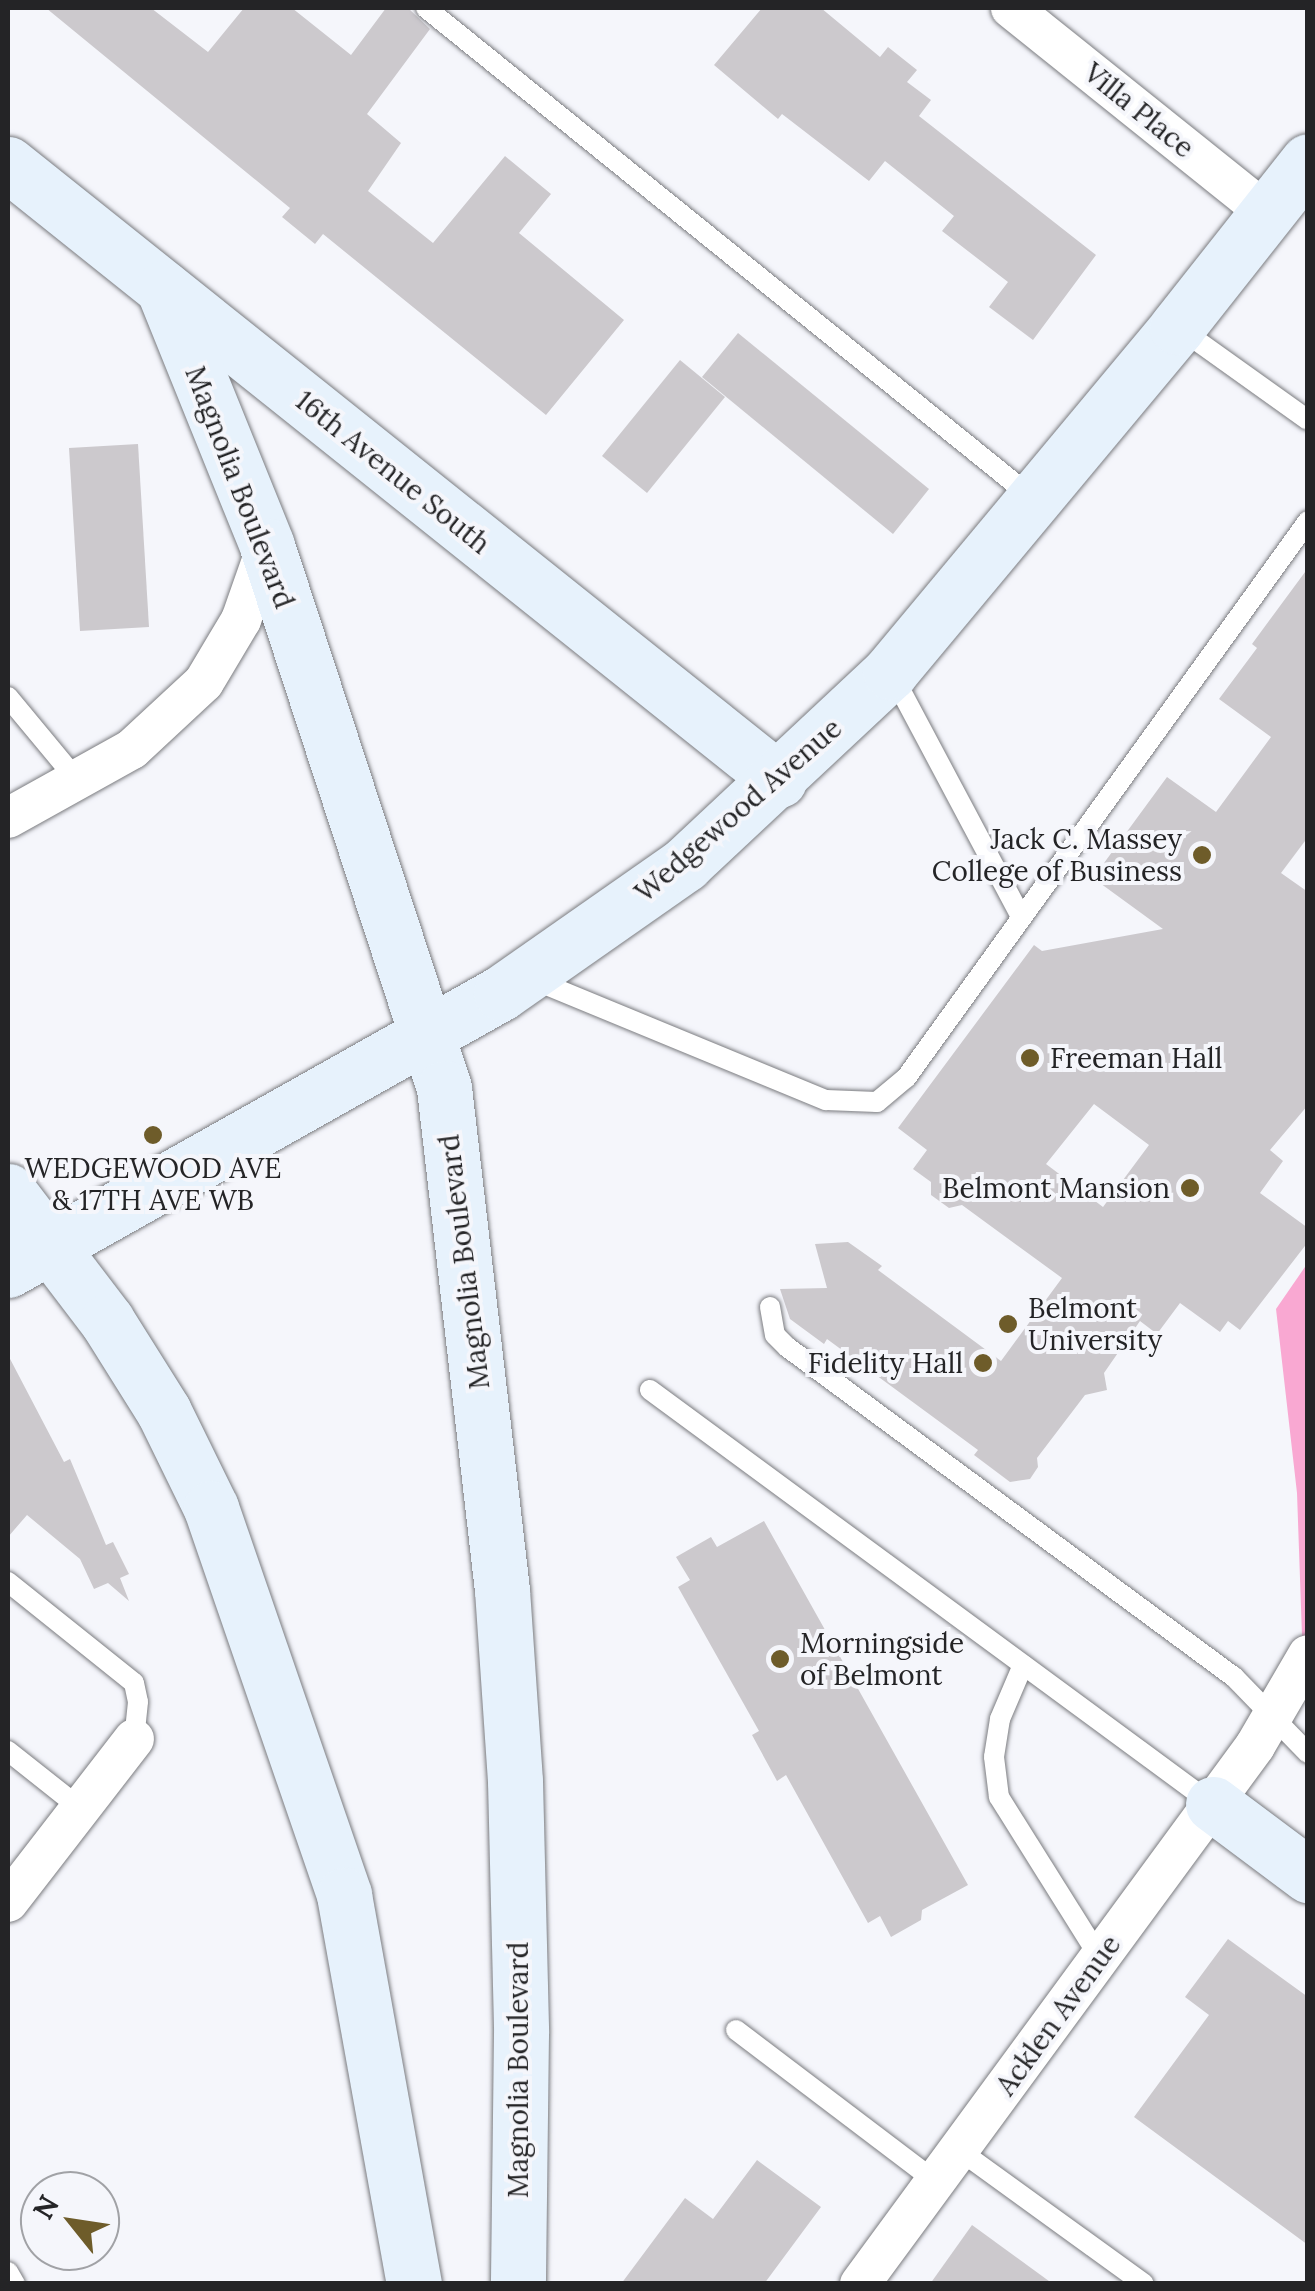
<!DOCTYPE html>
<html>
<head>
<meta charset="utf-8">
<style>
	body { margin:0 }
	#map { position:relative; width:1315px; height:2291px; overflow:hidden; background:#f5f6fb; font-family:Lora,serif }
	div>[style] { position:absolute }
	[style*='--x'] { left:calc(var(--x)*1px); top:calc(var(--y)*1px); width:calc(var(--w)*1px); rotate:calc(var(--a)*1deg) }
	.green>* { inset:0; background:#f9a8d2 }
	.building>* { inset:0; background:#ccc9cd }
	.roads { filter:drop-shadow(0 0 2px #7b7c80) drop-shadow(0 0 2px #7b7c80) }
	.lane>* { height:20px; margin:-10px; padding:0 10px; transform-origin:10px; border-radius:10px; background:#fff }
	.street>* { height:40px; margin:-20px; padding:0 20px; transform-origin:20px; border-radius:20px; background:#fff }
	.secondary>* { height:55px; margin:-27.5px; padding:0 27.5px; transform-origin:27.5px; border-radius:27.5px; background:#e7f2fc }
	.dots>* { width:28px; height:28px; translate:-50% -50%; box-sizing:border-box; border:5px solid #f5f6fb; border-radius:50% }
	span { translate:-50% -50%; white-space:nowrap; text-align:center; line-height:1.15; -webkit-text-stroke:8px #f5f6fb; paint-order:stroke }
	.street-label { font-size:28px; color:#242426 }
	.poi-label { font-size:28px; color:#242426 }
	.right { translate:-100% -50%; text-align:right }
	.left { translate:0 -50%; text-align:left }
	.frame { position:absolute; inset:0; border:10px solid #242426; pointer-events:none }
	.north { position:absolute; left:20px; top:2171px; width:100px; height:100px; box-sizing:border-box; background:#f5f6fb; border:2px solid #a1a2a6; border-radius:50%; rotate:300deg; font-size:28px; font-weight:700; line-height:40px; text-align:center; color:#242426 }
	.north::after { content:''; display:block; margin:auto; width:35px; height:45px; background:#6e5c2a; clip-path:polygon(50% 0,100% 100%,50% 72%,0 100%) }
</style>
</head>
<body>
<div id="map">
	<div class="green">
		<div style="clip-path:polygon(1307px 1264px,1307px 1668px,1303px 1664px,1297px 1493px,1276px 1309px)"></div>
	</div>
	<div class="building">
		<div style="clip-path:polygon(46px 8px,151px 8px,208px 52px,244px 8px,292px 8px,351px 55px,386px 8px,408px 8px,430px 29px,367px 114px,401px 143px,368px 191px,433px 243px,505px 156px,551px 194px,519px 233px,624px 320px,546px 415px,323px 234px,315px 244px,282px 217px,290px 208px)"></div>
		<div style="clip-path:polygon(762px 8px,821px 8px,880px 57px,888px 47px,917px 70px,907px 82px,931px 100px,919px 116px,1096px 255px,1033px 340px,989px 307px,1008px 282px,942px 231px,954px 216px,885px 161px,869px 181px,782px 114px,778px 119px,714px 65px)"></div>
		<div style="clip-path:polygon(738px 333px,929px 489px,893px 534px,702px 377px)"></div>
		<div style="clip-path:polygon(680px 360px,725px 397px,647px 493px,602px 456px)"></div>
		<div style="clip-path:polygon(138px 444px,149px 627px,80px 631px,69px 448px)"></div>
		<div style="clip-path:polygon(evenodd,1308px 568px,1308px 837px,1281px 873px,1308px 892px,1308px 1105px,1270px 1150px,1283px 1161px,1260px 1193px,1308px 1228px,1308px 1242px,1240px 1330px,1228px 1321px,1220px 1332px,1180px 1303px,1157px 1334px,1140px 1321px,1104px 1373px,1107px 1390px,1085px 1395px,1037px 1458px,1038px 1467px,1030px 1479px,1010px 1482px,974px 1455px,978px 1450px,827px 1339px,824px 1344px,790px 1319px,780px 1289px,827px 1288px,815px 1244px,848px 1242px,882px 1266px,878px 1270px,1001px 1361px,1062px 1278px,962px 1205px,949px 1208px,931px 1195px,931px 1182px,913px 1169px,927px 1150px,898px 1128px,1034px 945px,1042px 951px,1163px 929px,1093px 878px,1167px 777px,1216px 812px,1271px 737px,1219px 699px,1257px 648px,1252px 644px,1308px 568px,1094px 1104px,1149px 1145px,1103px 1207px,1046px 1164px,1094px 1104px)"></div>
		<div style="clip-path:polygon(8px 1355px,64px 1462px,70px 1459px,106px 1545px,113px 1542px,129px 1574px,120px 1578px,129px 1601px,108px 1583px,94px 1589px,80px 1559px,27px 1515px,8px 1537px)"></div>
		<div style="clip-path:polygon(764px 1521px,968px 1885px,922px 1910px,921px 1920px,891px 1937px,880px 1916px,868px 1923px,786px 1775px,777px 1781px,752px 1735px,759px 1731px,678px 1587px,690px 1580px,676px 1557px,711px 1537px,717px 1547px)"></div>
		<div style="clip-path:polygon(1228px 1939px,1308px 1997px,1308px 2245px,1134px 2117px,1209px 2015px,1185px 1997px)"></div>
		<div style="clip-path:polygon(757px 2160px,821px 2207px,764px 2284px,621px 2284px,685px 2198px,713px 2219px)"></div>
		<div style="clip-path:polygon(972px 2225px,1053px 2284px,930px 2284px)"></div>
	</div>
	<div class="roads">
		<div class="lane">
			<div style="--x:426;--y:8;--w:782;--a:38.92"></div>
			<div style="--x:1179;--y:328;--w:158;--a:35.5"></div>
			<div style="--x:893;--y:676;--w:273;--a:62"></div>
			<div style="--x:8;--y:697;--w:108;--a:50.3"></div>
			<div style="--x:532;--y:979;--w:318;--a:22.4"></div>
			<div style="--x:826;--y:1100;--w:51;--a:2.2"></div>
			<div style="--x:877;--y:1102;--w:38;--a:-40"></div>
			<div style="--x:906;--y:1078;--w:687;--a:-54.18"></div>
			<div style="--x:770;--y:1307;--w:28;--a:80"></div>
			<div style="--x:775;--y:1335;--w:17;--a:45"></div>
			<div style="--x:787;--y:1347;--w:556;--a:36.44"></div>
			<div style="--x:1234;--y:1677;--w:106;--a:45.8"></div>
			<div style="--x:650;--y:1390;--w:697;--a:36.36"></div>
			<div style="--x:8;--y:1582;--w:161;--a:38.7"></div>
			<div style="--x:134;--y:1683;--w:19;--a:78"></div>
			<div style="--x:138;--y:1702;--w:37;--a:96"></div>
			<div style="--x:1023;--y:1665;--w:59;--a:113.1"></div>
			<div style="--x:1000;--y:1719;--w:38;--a:99"></div>
			<div style="--x:994;--y:1757;--w:40;--a:82.9"></div>
			<div style="--x:999;--y:1797;--w:190;--a:57.9"></div>
			<div style="--x:8;--y:1751;--w:92;--a:38.4"></div>
			<div style="--x:736;--y:2030;--w:251;--a:37.2"></div>
			<div style="--x:959;--y:2150;--w:228;--a:35.9"></div>
			<div style="--x:8;--y:2272;--w:14;--a:60"></div>
		</div>
		<div class="street">
			<div style="--x:1011;--y:8;--w:328;--a:38.7"></div>
			<div style="--x:8;--y:818;--w:142;--a:-29.1"></div>
			<div style="--x:132;--y:749;--w:98;--a:-42.9"></div>
			<div style="--x:204;--y:682;--w:72;--a:-59.2"></div>
			<div style="--x:241;--y:620;--w:78;--a:-70.6"></div>
			<div style="--x:8;--y:1902;--w:206;--a:-52.3"></div>
			<div style="--x:860;--y:2284;--w:667;--a:-53.71"></div>
			<div style="--x:1255;--y:1746;--w:105;--a:-59.8"></div>
		</div>
		<div class="secondary">
			<div style="--x:8;--y:164;--w:987;--a:38.62"></div>
			<div style="--x:163;--y:288;--w:278;--a:68"></div>
			<div style="--x:267;--y:546;--w:570;--a:71.91"></div>
			<div style="--x:444;--y:1088;--w:505;--a:83.41"></div>
			<div style="--x:502;--y:1590;--w:191;--a:86.1"></div>
			<div style="--x:515;--y:1781;--w:252;--a:88.6"></div>
			<div style="--x:521;--y:2033;--w:251;--a:90.7"></div>
			<div style="--x:8;--y:1191;--w:163;--a:52.7"></div>
			<div style="--x:107;--y:1321;--w:107;--a:57.9"></div>
			<div style="--x:164;--y:1412;--w:107;--a:63.9"></div>
			<div style="--x:211;--y:1508;--w:409;--a:71"></div>
			<div style="--x:344;--y:1895;--w:395;--a:79.8"></div>
			<div style="--x:8;--y:1270;--w:565;--a:-29.33"></div>
			<div style="--x:501;--y:993;--w:225;--a:-35"></div>
			<div style="--x:685;--y:864;--w:281;--a:-43.1"></div>
			<div style="--x:890;--y:672;--w:449;--a:-50.2"></div>
			<div style="--x:1177;--y:327;--w:211;--a:-51.7"></div>
			<div style="--x:1213;--y:1804;--w:119;--a:36.8"></div>
		</div>
	</div>
	<div class="dots">
		<div style="left:1202px;top:855px;background:#6e5c2a"></div>
		<div style="left:1030px;top:1058px;background:#6e5c2a"></div>
		<div style="left:153px;top:1135px;background:#6e5c2a"></div>
		<div style="left:1190px;top:1188px;background:#6e5c2a"></div>
		<div style="left:1008px;top:1324px;background:#6e5c2a"></div>
		<div style="left:983px;top:1363px;background:#6e5c2a"></div>
		<div style="left:780px;top:1659px;background:#6e5c2a"></div>
	</div>
	<div class="street-label">
		<span style="left:1139px;top:110px;rotate:39deg">Villa Place</span>
		<span style="left:393px;top:472px;rotate:39deg">16th Avenue South</span>
		<span style="left:240px;top:487px;rotate:69deg">Magnolia Boulevard</span>
		<span style="left:738px;top:810px;rotate:-41deg">Wedgewood Avenue</span>
		<span style="left:464px;top:1262px;rotate:-97deg">Magnolia Boulevard</span>
		<span style="left:1058px;top:2015px;rotate:-54deg">Acklen Avenue</span>
		<span style="left:518px;top:2070px;rotate:-90deg">Magnolia Boulevard</span>
	</div>
	<div class="poi-label">
		<span class="right" style="left:1182px;top:855px">Jack C. Massey<br>College of Business</span>
		<span class="left" style="left:1050px;top:1058px">Freeman Hall</span>
		<span style="left:153px;top:1184px">WEDGEWOOD AVE<br>&amp; 17TH AVE WB</span>
		<span class="right" style="left:1170px;top:1188px">Belmont Mansion</span>
		<span class="left" style="left:1028px;top:1324px">Belmont<br>University</span>
		<span class="right" style="left:963px;top:1363px">Fidelity Hall</span>
		<span class="left" style="left:800px;top:1659px">Morningside<br>of Belmont</span>
	</div>
	<div class="frame"></div>
	<div class="north">N</div>
</div>
</body>
</html>
